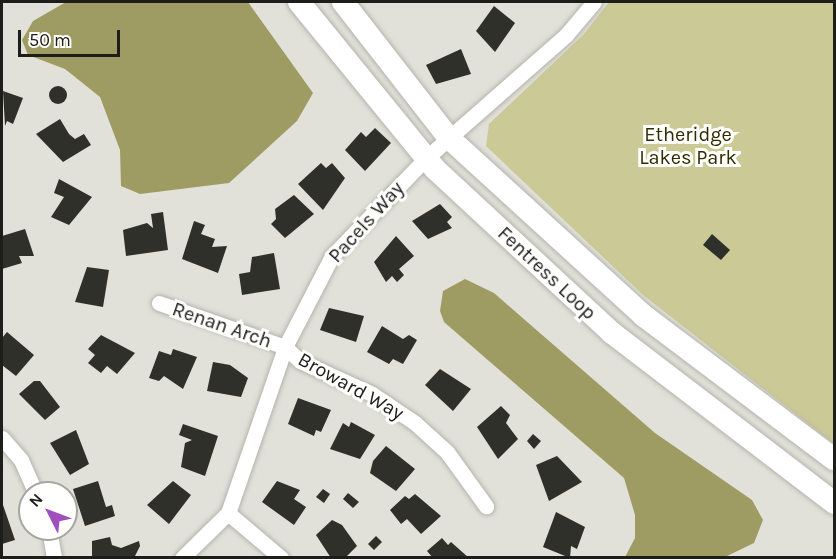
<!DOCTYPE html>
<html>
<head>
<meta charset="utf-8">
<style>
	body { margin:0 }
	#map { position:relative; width:836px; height:559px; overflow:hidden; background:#e1e1da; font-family:Karla,sans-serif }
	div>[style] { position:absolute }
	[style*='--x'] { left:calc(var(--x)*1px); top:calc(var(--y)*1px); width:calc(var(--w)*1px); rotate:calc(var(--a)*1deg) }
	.green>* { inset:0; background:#cbc996 }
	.water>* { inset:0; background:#9f9c63 }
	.building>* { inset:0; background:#30302b }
	.round { border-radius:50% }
	.roads { filter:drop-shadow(0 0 2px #b4b4ad) drop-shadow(0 0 2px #b4b4ad) }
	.street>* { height:15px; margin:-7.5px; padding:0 7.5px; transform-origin:7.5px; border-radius:7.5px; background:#fff }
	.secondary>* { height:22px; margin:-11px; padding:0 11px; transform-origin:11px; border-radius:11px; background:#fff }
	span { translate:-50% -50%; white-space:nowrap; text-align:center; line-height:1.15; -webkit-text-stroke:6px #fffffe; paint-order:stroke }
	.park-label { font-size:20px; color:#2f2c00 }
	.street-label { font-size:20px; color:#1d1d1a }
	.frame { position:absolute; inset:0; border:3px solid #1d1d1a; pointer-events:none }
	.north { position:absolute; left:18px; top:481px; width:60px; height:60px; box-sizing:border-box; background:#fffffe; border:2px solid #a5a5a3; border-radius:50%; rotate:312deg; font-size:16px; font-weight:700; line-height:24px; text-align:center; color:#1d1d1a }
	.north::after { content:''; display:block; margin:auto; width:21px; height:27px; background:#a04fbe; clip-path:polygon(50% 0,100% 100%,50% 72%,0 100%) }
	.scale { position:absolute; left:18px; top:30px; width:102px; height:27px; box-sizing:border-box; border:3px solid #1d1d1a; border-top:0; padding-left:8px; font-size:18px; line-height:21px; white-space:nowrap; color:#1d1d1a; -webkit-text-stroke:4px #fffffe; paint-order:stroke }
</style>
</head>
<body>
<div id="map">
	<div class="green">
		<div style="clip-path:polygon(609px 2px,834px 2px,834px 444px,643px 295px,486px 146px,489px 124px,583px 35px)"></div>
	</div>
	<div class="water">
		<div style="clip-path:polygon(66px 2px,248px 2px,313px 93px,297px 121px,229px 183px,140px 194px,121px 186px,120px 150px,100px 97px,65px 69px,28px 55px,22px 40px,33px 21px)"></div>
		<div style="clip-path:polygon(465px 279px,494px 293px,655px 433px,752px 500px,763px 520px,754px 543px,725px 557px,625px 557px,635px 538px,635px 515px,624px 478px,444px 322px,440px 311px,443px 291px)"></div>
	</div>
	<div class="building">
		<div style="clip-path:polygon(494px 6px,515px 23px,495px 52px,476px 31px)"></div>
		<div style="clip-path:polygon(461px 49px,471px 74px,436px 84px,426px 65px)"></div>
		<div class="round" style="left:49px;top:86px;width:18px;height:18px"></div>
		<div style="clip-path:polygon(3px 91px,23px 98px,13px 124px,7px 121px,5px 126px)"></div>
		<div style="clip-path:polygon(60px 119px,69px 134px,75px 139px,84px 134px,91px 145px,63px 162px,36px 134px)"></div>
		<div style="clip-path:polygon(375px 128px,391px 143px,365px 171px,345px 150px,361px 132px,366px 137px)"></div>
		<div style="clip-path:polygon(321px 163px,326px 168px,332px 163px,345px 178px,323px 210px,298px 184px)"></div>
		<div style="clip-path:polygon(59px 179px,92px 197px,69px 225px,51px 217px,64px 197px,54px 193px)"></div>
		<div style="clip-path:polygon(294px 195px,314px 214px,285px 238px,271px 224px,276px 219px,275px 209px)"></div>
		<div style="clip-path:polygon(440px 204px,452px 217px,447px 222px,452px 228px,428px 239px,412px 221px)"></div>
		<div style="clip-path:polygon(163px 212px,168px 250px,126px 256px,123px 230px,147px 223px,153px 228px,151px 214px)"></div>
		<div style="clip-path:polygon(194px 221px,205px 225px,201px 234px,215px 239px,212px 247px,227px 246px,218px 273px,182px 259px)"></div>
		<div style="clip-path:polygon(25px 229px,34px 256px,19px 256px,22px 263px,2px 269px,2px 236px)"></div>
		<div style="clip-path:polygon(712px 234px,730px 250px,721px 260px,703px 245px)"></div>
		<div style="clip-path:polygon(396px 236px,414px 256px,399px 269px,404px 275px,397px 282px,392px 276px,386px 282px,374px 262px)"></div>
		<div style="clip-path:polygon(274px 253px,280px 289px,242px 295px,239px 274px,250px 272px,252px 257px)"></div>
		<div style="clip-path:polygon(87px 267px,109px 270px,103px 307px,75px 302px)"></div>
		<div style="clip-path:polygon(329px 308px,364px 316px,356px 342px,320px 330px)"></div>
		<div style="clip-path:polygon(382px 326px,403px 339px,409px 335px,417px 340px,403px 364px,393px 359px,389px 364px,367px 352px)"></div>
		<div style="clip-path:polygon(7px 332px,34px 355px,16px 376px,2px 365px,2px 338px)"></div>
		<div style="clip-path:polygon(101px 335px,135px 353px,117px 374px,107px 366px,101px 373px,88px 363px,95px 355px,88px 349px)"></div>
		<div style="clip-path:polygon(173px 349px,197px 357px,183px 389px,164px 376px,159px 381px,149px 378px,159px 351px,171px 355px)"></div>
		<div style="clip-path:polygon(213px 362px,230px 365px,248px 378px,241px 397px,207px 391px)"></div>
		<div style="clip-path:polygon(440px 369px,471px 389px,453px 411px,425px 385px)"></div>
		<div style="clip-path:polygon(34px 381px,40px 381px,60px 407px,45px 420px,19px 394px)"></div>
		<div style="clip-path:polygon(298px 398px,331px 410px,321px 432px,316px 430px,314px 436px,288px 424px)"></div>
		<div style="clip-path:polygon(501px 406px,510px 415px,506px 423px,518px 439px,498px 459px,477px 427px)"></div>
		<div style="clip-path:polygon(351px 422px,375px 435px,360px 459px,330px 449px,343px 423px,349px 427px)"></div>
		<div style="clip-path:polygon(183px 424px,218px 436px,205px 476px,181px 467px,185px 443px,192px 440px,179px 435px)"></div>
		<div style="clip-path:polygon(76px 430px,89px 464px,70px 475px,50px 443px)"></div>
		<div style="clip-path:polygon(533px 434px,541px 441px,534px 449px,527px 441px)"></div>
		<div style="clip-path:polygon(386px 446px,415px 469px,396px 491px,370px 473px,373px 461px)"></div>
		<div style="clip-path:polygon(557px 456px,582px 482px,549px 501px,536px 465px)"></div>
		<div style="clip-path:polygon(98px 481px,106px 507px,112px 505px,115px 516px,85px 526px,73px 489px)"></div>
		<div style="clip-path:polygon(173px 481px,191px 495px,169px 524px,147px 505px)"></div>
		<div style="clip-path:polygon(277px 481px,300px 490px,294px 499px,306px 507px,294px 525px,262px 502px)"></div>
		<div style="clip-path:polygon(323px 489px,330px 494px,324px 503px,316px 497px)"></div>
		<div style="clip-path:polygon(348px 493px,359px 502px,353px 508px,343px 499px)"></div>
		<div style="clip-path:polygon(415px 494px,441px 516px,421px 534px,407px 519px,401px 524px,390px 510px,405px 496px,409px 499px)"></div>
		<div style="clip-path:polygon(2px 502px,15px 540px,2px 544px)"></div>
		<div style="clip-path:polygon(556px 512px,585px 527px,577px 549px,571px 546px,570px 558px,543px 547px)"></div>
		<div style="clip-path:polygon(332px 520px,342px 525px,357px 546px,345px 558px,331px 558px,316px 535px)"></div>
		<div style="clip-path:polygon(376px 536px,382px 542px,374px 550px,368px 544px)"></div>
		<div style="clip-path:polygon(110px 537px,112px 545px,121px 548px,139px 541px,140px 546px,134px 558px,92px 558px,92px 541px)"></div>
		<div style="clip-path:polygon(442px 538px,448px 545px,451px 542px,469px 558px,433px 558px,427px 551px)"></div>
	</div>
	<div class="roads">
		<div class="street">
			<div style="--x:159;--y:303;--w:133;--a:19.2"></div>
			<div style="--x:285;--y:347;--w:21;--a:43"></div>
			<div style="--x:300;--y:361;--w:79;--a:24.6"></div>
			<div style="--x:372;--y:394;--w:52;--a:34"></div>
			<div style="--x:415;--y:423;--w:43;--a:42.2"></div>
			<div style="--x:447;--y:452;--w:67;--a:54.2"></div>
			<div style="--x:2;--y:438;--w:29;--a:49"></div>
			<div style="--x:21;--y:460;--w:36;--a:66"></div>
			<div style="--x:228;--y:513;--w:70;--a:40.3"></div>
			<div style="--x:49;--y:529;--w:29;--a:80"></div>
			<div style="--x:182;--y:558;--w:64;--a:-44.4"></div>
			<div style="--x:228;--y:513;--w:176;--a:-71"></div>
			<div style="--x:285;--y:347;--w:102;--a:-62.7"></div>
			<div style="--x:332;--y:256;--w:134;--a:-46.2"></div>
			<div style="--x:425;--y:159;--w:188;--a:-41.3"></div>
			<div style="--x:566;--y:35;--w:43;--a:-49.7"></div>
		</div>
		<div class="secondary">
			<div style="--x:299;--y:2;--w:215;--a:50.8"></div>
			<div style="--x:435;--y:169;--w:241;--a:42.8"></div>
			<div style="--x:612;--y:333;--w:280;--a:37.4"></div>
			<div style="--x:343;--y:2;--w:172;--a:52.1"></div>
			<div style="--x:449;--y:138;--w:264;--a:42.4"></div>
			<div style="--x:644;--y:316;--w:238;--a:37"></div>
		</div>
	</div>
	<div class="park-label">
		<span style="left:688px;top:146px">Etheridge<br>Lakes Park</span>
	</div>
	<div class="street-label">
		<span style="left:366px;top:222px;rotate:-48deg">Pacels Way</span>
		<span style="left:547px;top:273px;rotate:43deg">Fentress Loop</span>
		<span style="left:222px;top:325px;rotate:19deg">Renan Arch</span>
		<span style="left:351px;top:386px;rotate:29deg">Broward Way</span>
	</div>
	<div class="frame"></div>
	<div class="north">N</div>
	<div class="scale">50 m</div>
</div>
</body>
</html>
